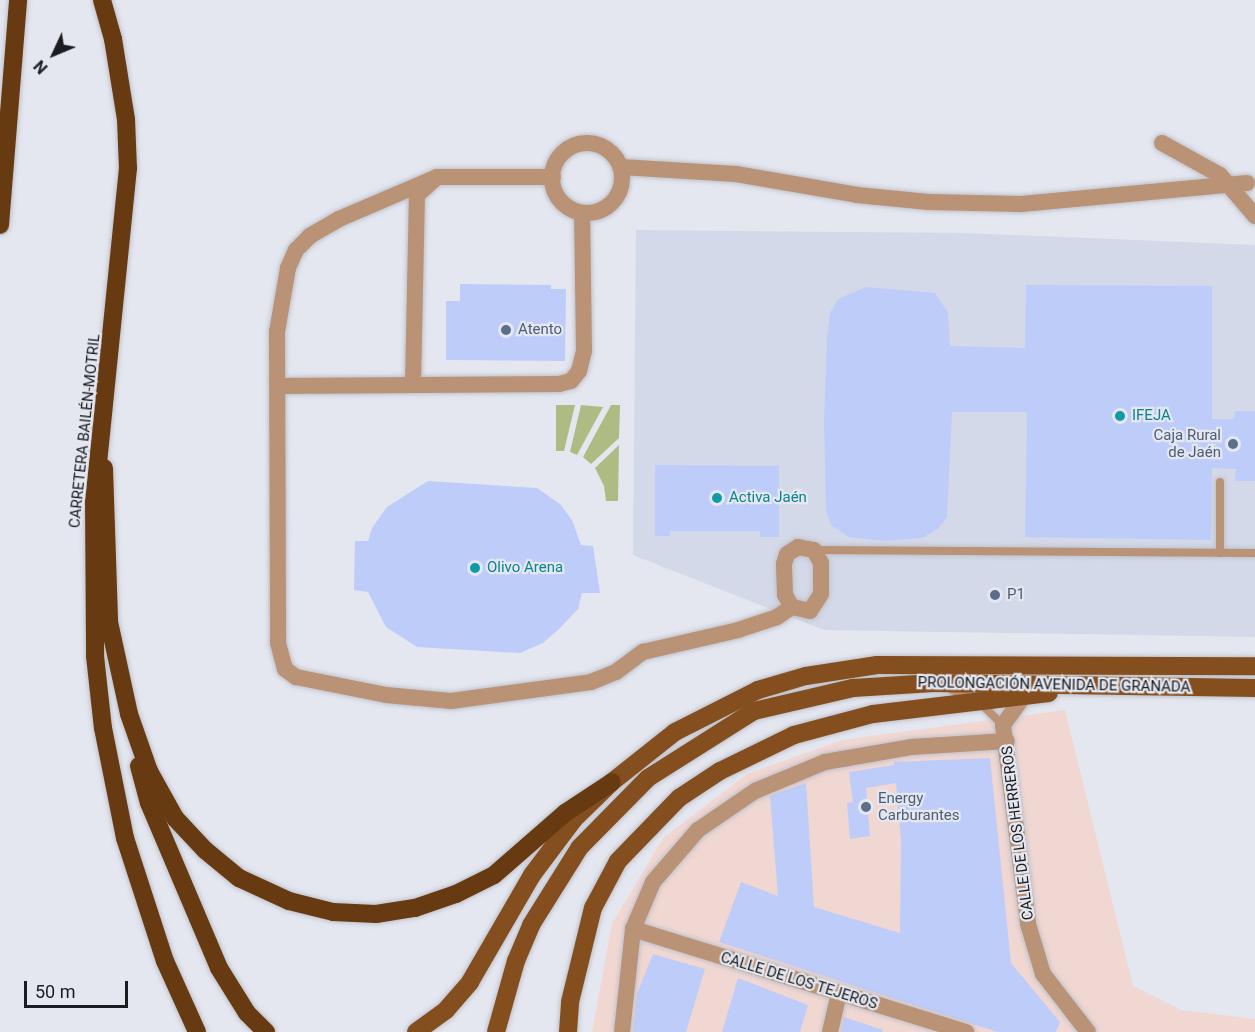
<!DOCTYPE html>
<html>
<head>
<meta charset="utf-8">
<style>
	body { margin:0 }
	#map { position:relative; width:1255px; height:1032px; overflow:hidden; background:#e4e7f0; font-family:Roboto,sans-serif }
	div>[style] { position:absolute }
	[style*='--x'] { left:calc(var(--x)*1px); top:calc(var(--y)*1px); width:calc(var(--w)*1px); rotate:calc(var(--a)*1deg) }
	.built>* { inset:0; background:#d3d9e8 }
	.industrial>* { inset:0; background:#f1d7d2 }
	.green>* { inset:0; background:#aebc84 }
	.building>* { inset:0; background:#beccf9 }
	.roads { filter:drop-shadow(0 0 2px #c0c2ca) drop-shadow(0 0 2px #c0c2ca) }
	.lane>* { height:8px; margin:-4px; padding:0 4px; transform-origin:4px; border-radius:4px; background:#ba9275 }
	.street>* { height:16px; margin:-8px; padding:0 8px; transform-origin:8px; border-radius:8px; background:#ba9275 }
	.street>.ring { margin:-8px; padding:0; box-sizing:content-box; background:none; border:16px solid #ba9275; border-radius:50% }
	.primary>* { height:18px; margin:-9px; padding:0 9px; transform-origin:9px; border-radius:9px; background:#844e1f }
	.highway>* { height:18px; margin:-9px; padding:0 9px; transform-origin:9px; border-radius:9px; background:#683a11 }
	.dots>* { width:16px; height:16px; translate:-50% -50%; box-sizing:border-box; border:3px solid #e4e7f0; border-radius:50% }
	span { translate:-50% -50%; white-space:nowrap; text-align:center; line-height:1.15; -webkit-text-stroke:4.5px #e4e7f0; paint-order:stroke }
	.service-label { font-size:15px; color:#4e5e75 }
	.left { translate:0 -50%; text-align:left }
	.right { translate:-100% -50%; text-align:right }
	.culture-label { font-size:15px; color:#0d838f }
	.street-label { font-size:15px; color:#1b1c1f }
	.north { position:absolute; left:24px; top:24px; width:60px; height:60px; -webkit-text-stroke:4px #e4e7f0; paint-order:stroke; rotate:226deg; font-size:16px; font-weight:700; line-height:24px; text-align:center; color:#1b1c1f }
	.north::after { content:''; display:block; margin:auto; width:21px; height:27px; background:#1b1c1f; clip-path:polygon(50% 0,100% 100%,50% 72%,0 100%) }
	.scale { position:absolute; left:24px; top:981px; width:104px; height:27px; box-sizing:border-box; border:3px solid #1b1c1f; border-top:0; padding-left:8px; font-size:18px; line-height:21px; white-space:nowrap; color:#1b1c1f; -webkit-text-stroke:4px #e4e7f0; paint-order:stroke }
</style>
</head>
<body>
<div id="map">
	<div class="built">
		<div style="clip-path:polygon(636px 230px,965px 233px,1255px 245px,1255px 637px,824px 630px,633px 555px)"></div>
	</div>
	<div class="industrial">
		<div style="clip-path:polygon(1065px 710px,1133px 986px,1181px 1010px,1255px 1019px,1255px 1032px,592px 1032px,612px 924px,663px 838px,747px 774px,842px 740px)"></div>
	</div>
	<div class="green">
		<div style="clip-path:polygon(556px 405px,575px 405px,564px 451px,556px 451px)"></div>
		<div style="clip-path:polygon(581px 405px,603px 407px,577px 455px,570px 452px)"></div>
		<div style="clip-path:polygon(611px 405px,620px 405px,619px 438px,591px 464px,583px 457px)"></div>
		<div style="clip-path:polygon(619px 445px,618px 501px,606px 501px,604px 486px,595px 468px)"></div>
	</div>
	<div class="building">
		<div style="clip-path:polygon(460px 284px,551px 285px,551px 289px,566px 289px,565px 361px,446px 360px,446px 301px,460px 301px)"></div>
		<div style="clip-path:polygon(1026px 285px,1212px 286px,1212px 419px,1234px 419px,1235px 411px,1255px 411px,1255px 481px,1235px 481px,1236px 469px,1212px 468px,1211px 540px,1025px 537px,1027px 412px,952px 412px,947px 517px,938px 529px,922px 538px,885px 541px,849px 537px,832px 526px,826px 512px,824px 422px,827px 336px,830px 313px,838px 299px,866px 287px,935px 293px,948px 313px,950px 346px,1025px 348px)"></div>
		<div style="clip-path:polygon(655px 465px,779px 466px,779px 537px,760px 537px,760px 531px,670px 531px,670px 536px,655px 536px)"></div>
		<div style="clip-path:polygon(428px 481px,537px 488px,560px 504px,572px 520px,581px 545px,593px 546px,600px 593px,582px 593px,578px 609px,559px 629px,543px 643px,520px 653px,417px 647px,386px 627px,368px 592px,354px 590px,355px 541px,368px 541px,372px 528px,387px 507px)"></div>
		<div style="clip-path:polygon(990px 758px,1011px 963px,1060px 1022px,1056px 1032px,997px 1032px,719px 942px,741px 882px,778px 896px,770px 796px,806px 783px,814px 907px,900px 933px,901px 841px,896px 783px,866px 788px,870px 836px,850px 839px,847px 803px,853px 802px,849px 772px,894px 765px,894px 762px)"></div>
		<div style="clip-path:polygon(653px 954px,705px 969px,686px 1032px,633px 1032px,637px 994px)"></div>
		<div style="clip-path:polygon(738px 978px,808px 1005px,800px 1032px,722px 1032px)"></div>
		<div style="clip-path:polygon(844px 1017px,883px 1030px,882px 1032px,841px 1032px)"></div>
	</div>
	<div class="roads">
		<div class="lane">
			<div style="--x:1220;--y:482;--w:71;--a:90"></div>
			<div style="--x:814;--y:550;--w:441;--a:0.4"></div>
			<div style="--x:952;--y:690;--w:28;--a:23"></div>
			<div style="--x:978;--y:701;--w:35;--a:44"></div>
		</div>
		<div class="street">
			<div style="--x:1162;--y:143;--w:66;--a:28.9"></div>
			<div style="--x:1220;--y:175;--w:54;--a:49.5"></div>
			<div class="ring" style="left:552px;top:143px;width:54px;height:54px"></div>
			<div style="--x:621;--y:167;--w:115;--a:3.5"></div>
			<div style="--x:736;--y:174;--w:123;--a:9.8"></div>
			<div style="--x:857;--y:195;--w:72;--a:5.6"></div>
			<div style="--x:929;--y:202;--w:92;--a:1.2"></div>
			<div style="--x:1021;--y:204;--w:227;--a:-5.3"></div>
			<div style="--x:437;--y:177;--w:107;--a:156.8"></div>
			<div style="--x:339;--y:219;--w:34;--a:150"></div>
			<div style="--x:310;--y:236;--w:20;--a:135"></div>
			<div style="--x:296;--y:250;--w:20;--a:114"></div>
			<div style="--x:288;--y:268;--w:65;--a:99.8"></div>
			<div style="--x:277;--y:332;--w:311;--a:89.8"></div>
			<div style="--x:278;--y:643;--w:27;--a:75"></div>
			<div style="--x:285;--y:669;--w:14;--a:36"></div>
			<div style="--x:296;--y:677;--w:92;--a:11.3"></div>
			<div style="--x:386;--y:695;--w:65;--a:5.3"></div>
			<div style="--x:451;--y:701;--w:141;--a:-7.7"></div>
			<div style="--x:591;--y:682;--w:27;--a:-22"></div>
			<div style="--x:616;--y:672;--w:34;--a:-37"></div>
			<div style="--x:643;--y:652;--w:98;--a:-13"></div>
			<div style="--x:738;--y:630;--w:41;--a:-18.4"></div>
			<div style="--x:777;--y:617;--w:18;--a:-34"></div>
			<div style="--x:413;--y:384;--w:189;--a:-88.8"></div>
			<div style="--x:417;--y:195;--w:27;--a:-42"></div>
			<div style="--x:437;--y:177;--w:116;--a:0"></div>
			<div style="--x:279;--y:386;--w:280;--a:-0.4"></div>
			<div style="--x:559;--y:384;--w:12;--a:-14"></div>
			<div style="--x:571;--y:381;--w:13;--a:-51"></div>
			<div style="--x:579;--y:371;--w:21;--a:-76"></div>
			<div style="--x:584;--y:351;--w:138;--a:-90.8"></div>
			<div style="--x:798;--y:547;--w:16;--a:11"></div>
			<div style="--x:814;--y:550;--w:15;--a:62"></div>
			<div style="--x:821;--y:563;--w:31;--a:90"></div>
			<div style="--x:821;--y:594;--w:20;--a:123"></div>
			<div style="--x:810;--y:611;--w:18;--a:-167"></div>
			<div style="--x:792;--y:607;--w:14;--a:-120"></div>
			<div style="--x:785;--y:595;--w:31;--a:-92"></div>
			<div style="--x:784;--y:564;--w:10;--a:-73"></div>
			<div style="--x:787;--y:554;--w:13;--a:-32"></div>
			<div style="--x:1024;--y:696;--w:36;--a:126"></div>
			<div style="--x:1003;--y:725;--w:201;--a:82.8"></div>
			<div style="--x:1028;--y:924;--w:52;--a:73.3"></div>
			<div style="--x:1043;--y:974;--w:73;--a:52.2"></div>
			<div style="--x:633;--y:929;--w:349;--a:17.2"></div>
			<div style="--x:622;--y:1032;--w:104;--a:-83.9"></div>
			<div style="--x:633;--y:929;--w:51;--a:-66.9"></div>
			<div style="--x:653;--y:882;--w:69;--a:-49.1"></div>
			<div style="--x:698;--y:830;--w:69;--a:-34.4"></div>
			<div style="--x:755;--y:791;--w:76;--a:-22.5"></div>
			<div style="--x:825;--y:762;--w:87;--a:-9.9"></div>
			<div style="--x:911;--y:747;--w:96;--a:-3.6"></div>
			<div style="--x:830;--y:1032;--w:39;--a:-77"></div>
		</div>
		<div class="primary">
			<div style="--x:416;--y:1032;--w:37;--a:-36"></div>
			<div style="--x:446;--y:1010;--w:37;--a:-49"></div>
			<div style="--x:470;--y:982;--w:124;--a:-59.9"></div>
			<div style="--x:532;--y:875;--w:70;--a:-53.1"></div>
			<div style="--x:574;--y:819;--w:53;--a:-44.2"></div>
			<div style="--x:612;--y:782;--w:80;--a:-38.4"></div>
			<div style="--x:675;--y:732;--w:93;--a:-26.8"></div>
			<div style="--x:758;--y:690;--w:50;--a:-16.3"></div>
			<div style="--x:806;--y:676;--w:72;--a:-8.8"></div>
			<div style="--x:877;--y:665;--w:378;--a:0.2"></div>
			<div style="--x:496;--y:1032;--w:74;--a:-74.3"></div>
			<div style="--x:516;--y:961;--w:39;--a:-67"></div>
			<div style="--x:531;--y:925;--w:92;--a:-57.9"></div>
			<div style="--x:580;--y:847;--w:97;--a:-45.4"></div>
			<div style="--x:648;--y:778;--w:125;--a:-32.3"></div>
			<div style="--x:754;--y:711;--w:102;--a:-13.1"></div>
			<div style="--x:853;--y:688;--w:81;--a:-3.5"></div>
			<div style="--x:934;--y:683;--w:321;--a:0.9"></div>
			<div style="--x:568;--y:1032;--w:30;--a:-86"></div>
			<div style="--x:570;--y:1002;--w:97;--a:-76.3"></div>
			<div style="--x:593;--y:908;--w:53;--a:-62"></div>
			<div style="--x:618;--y:861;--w:88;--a:-45.9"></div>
			<div style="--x:679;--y:798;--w:49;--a:-33.4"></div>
			<div style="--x:720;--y:771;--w:82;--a:-25.9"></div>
			<div style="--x:794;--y:735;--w:82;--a:-14.9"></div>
			<div style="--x:873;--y:714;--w:177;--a:-6.8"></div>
		</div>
		<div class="highway">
			<div style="--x:102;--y:0;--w:41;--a:74.2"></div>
			<div style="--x:113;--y:39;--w:81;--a:80.8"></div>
			<div style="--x:126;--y:119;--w:49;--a:87.7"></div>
			<div style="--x:128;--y:168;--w:335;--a:95.8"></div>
			<div style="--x:94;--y:501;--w:155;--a:89.6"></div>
			<div style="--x:95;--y:656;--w:72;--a:83.7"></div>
			<div style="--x:103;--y:728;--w:112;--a:78.7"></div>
			<div style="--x:125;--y:838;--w:129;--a:72"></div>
			<div style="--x:165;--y:961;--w:78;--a:65.7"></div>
			<div style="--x:0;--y:225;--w:226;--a:-85.4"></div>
			<div style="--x:104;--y:468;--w:154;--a:88.1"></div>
			<div style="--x:109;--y:622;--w:94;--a:77.7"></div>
			<div style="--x:129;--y:714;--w:60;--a:70.7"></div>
			<div style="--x:149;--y:771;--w:54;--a:61"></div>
			<div style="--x:175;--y:818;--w:44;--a:46.8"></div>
			<div style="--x:205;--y:850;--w:44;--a:39.5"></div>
			<div style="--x:239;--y:878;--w:55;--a:24.7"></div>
			<div style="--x:289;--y:901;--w:45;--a:14"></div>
			<div style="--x:333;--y:912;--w:43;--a:2.7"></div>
			<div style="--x:376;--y:914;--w:39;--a:-9"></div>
			<div style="--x:415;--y:908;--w:43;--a:-18.9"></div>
			<div style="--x:456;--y:894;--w:42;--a:-26.6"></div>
			<div style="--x:494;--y:875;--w:94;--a:-41.1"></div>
			<div style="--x:565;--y:813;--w:56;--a:-33.4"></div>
			<div style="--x:139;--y:766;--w:38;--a:75"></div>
			<div style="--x:149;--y:803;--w:179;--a:67"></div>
			<div style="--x:219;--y:968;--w:53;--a:58.1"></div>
			<div style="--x:247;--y:1013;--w:27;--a:45"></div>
		</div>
	</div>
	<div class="dots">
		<div style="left:506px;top:330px;background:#5c6f8a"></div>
		<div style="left:1120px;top:416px;background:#0f9aa8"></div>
		<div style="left:1233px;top:444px;background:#5c6f8a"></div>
		<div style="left:717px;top:498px;background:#0f9aa8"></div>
		<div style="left:475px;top:568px;background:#0f9aa8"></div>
		<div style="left:995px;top:595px;background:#5c6f8a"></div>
		<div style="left:866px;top:807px;background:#5c6f8a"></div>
	</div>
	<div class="service-label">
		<span class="left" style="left:518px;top:330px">Atento</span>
		<span class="right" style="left:1221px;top:444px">Caja Rural<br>de Jaén</span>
		<span class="left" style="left:1007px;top:595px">P1</span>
		<span class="left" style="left:878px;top:807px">Energy<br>Carburantes</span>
	</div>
	<div class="culture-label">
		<span class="left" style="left:1132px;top:416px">IFEJA</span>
		<span class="left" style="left:729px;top:498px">Activa Jaén</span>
		<span class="left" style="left:487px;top:568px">Olivo Arena</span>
	</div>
	<div class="street-label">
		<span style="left:85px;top:431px;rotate:-84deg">CARRETERA BAILÉN-MOTRIL</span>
		<span style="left:1054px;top:685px;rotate:1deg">PROLONGACIÓN AVENIDA DE GRANADA</span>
		<span style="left:1018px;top:833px;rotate:-97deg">CALLE DE LOS HERREROS</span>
		<span style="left:799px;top:981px;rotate:17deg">CALLE DE LOS TEJEROS</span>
	</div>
	<div class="north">N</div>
	<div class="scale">50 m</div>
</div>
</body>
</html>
